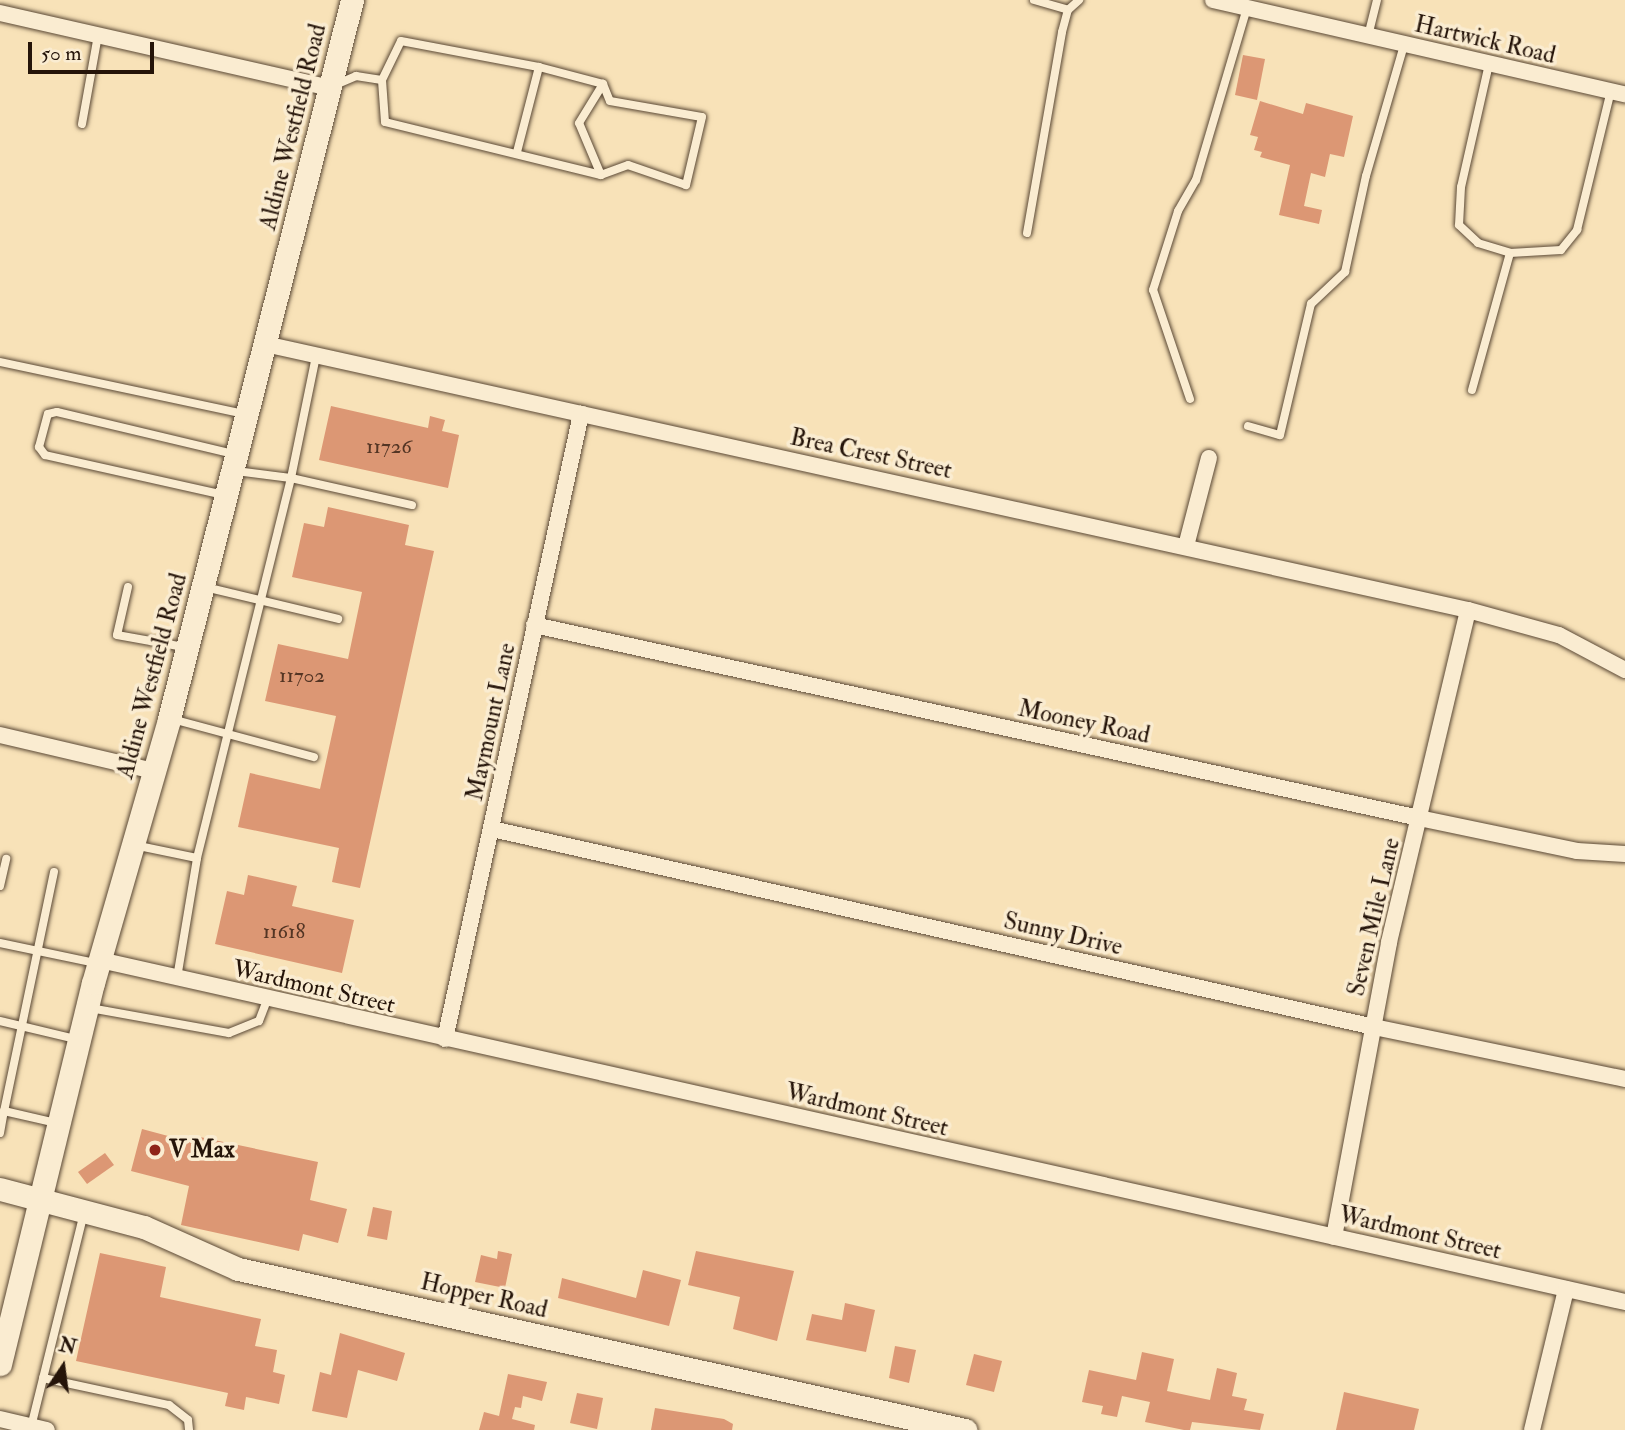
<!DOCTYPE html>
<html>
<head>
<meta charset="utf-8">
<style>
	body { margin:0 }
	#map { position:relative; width:1625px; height:1430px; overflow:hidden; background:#f8e2b8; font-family:"IM FELL Double Pica",serif }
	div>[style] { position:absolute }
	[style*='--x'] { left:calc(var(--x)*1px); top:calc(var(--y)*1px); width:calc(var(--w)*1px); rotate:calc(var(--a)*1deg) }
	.building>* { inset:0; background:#dc9774 }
	.roads { filter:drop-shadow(0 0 2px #5a4835) drop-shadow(0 0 2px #5a4835) }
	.lane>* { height:8px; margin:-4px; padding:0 4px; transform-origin:4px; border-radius:4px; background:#faecd1 }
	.street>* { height:16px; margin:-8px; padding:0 8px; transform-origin:8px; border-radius:8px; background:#faecd1 }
	.secondary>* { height:23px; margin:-11.5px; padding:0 11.5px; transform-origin:11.5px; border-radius:11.5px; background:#faecd1 }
	.dots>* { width:19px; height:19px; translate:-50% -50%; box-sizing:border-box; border:4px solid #faecd1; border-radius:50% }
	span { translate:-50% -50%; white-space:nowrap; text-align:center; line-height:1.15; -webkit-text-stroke:7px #faecd1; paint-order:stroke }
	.number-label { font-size:21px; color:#533524 }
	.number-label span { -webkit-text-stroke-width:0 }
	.street-label { font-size:24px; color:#251409 }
	.poi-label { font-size:24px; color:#251409; font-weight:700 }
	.left { translate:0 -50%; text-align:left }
	.north { position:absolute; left:28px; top:1332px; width:70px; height:70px; -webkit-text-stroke:5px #faecd1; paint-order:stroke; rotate:13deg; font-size:19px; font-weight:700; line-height:28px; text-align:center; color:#251409 }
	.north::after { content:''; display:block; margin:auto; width:24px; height:32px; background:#251409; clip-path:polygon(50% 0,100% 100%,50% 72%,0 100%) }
	.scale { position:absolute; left:28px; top:42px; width:126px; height:32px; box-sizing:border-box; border:4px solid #251409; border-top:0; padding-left:9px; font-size:21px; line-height:24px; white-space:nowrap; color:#251409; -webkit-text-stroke:5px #faecd1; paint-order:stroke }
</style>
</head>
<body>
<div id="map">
	<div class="building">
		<div style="clip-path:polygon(1243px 55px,1265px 59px,1257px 100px,1235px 95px)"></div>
		<div style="clip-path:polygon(1260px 101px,1303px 114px,1306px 103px,1353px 116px,1344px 157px,1330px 154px,1325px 177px,1311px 173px,1304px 206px,1322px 210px,1319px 224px,1279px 215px,1290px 165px,1260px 157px,1262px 152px,1254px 150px,1258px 137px,1250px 135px)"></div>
		<div style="clip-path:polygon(331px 406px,428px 428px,430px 416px,445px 420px,442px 431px,459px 435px,448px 488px,319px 460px)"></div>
		<div style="clip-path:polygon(328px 507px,409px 525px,405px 545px,434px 551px,360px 888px,332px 882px,339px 848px,238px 827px,250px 773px,320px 789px,336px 716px,265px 701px,278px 644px,348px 659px,362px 592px,292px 577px,304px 523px,324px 527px)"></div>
		<div style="clip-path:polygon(248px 875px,297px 886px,292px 906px,354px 920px,342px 973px,215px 944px,227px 891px,244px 895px)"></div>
		<div style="clip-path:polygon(142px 1129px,198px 1144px,200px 1137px,318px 1162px,310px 1200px,347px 1209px,338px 1243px,303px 1234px,299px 1251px,181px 1225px,189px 1186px,131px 1171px)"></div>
		<div style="clip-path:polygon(105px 1153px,114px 1165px,87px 1184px,78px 1172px)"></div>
		<div style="clip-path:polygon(373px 1207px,392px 1211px,387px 1240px,367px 1236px)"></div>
		<div style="clip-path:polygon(498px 1251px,512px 1254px,505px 1288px,475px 1282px,481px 1255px,497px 1259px)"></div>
		<div style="clip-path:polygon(696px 1251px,794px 1271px,777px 1341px,733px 1329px,740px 1297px,688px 1285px)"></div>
		<div style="clip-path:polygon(100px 1253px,166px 1267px,160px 1297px,261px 1319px,255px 1346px,277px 1350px,273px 1372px,285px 1375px,279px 1404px,246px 1397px,244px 1410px,225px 1406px,228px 1393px,76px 1361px)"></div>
		<div style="clip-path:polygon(643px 1270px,681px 1280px,669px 1326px,558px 1298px,562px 1278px,636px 1298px)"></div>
		<div style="clip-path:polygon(845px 1303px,875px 1310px,866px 1352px,806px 1340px,812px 1314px,842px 1320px)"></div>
		<div style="clip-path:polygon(340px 1333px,405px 1353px,397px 1381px,358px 1370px,347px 1418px,312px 1411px,320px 1372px,331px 1375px)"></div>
		<div style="clip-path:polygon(895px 1346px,916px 1350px,909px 1383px,889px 1378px)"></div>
		<div style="clip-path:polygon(1142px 1352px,1174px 1359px,1167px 1391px,1210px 1400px,1217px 1368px,1237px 1373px,1232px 1396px,1247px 1399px,1244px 1410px,1264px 1414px,1260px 1430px,1192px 1422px,1190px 1430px,1184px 1430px,1145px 1422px,1150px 1402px,1122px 1396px,1117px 1417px,1101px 1414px,1103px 1406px,1082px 1402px,1089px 1370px,1136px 1380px)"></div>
		<div style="clip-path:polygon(974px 1354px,1002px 1361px,994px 1392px,966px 1385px)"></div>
		<div style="clip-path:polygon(508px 1374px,547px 1382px,542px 1401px,523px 1396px,521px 1408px,515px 1407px,512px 1419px,535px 1425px,534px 1430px,479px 1430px,484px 1412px,499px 1416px)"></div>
		<div style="clip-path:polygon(1344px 1392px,1419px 1409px,1414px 1430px,1336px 1430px)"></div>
		<div style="clip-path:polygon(577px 1393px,603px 1398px,597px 1429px,570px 1423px)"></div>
		<div style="clip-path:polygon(655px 1408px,724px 1419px,733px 1424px,732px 1430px,651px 1430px)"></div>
	</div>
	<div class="roads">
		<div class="lane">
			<div style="--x:1034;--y:0;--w:35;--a:16"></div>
			<div style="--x:1368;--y:36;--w:37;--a:-76"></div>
			<div style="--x:401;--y:41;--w:140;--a:10.7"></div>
			<div style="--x:539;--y:67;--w:66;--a:14.9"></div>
			<div style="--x:603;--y:84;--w:18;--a:68"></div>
			<div style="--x:610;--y:101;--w:93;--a:9.9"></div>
			<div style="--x:702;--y:117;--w:70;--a:103.2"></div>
			<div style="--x:686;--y:185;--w:61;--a:-161"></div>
			<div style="--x:628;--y:165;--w:29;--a:160"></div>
			<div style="--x:601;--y:175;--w:222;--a:-166.2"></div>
			<div style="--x:385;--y:122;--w:42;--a:-94.1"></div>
			<div style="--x:382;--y:80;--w:43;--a:-64"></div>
			<div style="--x:1489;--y:64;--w:126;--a:102.8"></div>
			<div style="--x:1461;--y:187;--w:38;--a:93"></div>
			<div style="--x:1459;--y:225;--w:26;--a:43"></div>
			<div style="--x:1478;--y:243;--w:34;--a:17"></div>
			<div style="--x:335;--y:85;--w:23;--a:-23"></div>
			<div style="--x:356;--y:76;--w:26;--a:9"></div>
			<div style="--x:82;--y:124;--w:90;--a:-79.8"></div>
			<div style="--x:517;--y:152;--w:88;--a:-75.5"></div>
			<div style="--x:601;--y:175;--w:56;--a:-112.9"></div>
			<div style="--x:579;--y:123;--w:46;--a:-58.4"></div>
			<div style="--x:1027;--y:233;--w:204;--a:-80.1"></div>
			<div style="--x:1062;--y:32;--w:23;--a:-75"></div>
			<div style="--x:1068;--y:10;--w:15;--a:-42"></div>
			<div style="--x:0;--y:362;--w:250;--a:12"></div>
			<div style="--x:1472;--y:390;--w:142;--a:-74.5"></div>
			<div style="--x:1510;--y:253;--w:51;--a:-3.4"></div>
			<div style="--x:1561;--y:250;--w:26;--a:-51"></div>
			<div style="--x:1577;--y:230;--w:143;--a:-76.3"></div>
			<div style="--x:1190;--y:399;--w:115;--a:-108.7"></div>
			<div style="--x:1153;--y:290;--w:83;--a:-72.4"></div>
			<div style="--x:1178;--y:211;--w:36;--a:-60"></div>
			<div style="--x:1196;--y:180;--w:179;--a:-73.5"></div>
			<div style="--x:1248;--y:426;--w:33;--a:16"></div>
			<div style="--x:1280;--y:435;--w:135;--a:-76.7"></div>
			<div style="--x:1311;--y:304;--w:47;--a:-43.3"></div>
			<div style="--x:1345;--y:272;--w:98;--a:-77.7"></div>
			<div style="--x:1366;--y:176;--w:136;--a:-73.8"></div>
			<div style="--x:236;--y:471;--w:55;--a:7.3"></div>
			<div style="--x:291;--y:478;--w:124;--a:12.6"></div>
			<div style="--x:224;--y:495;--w:183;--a:-167.4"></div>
			<div style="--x:45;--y:455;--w:10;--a:-127"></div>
			<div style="--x:39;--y:447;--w:34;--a:-75"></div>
			<div style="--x:48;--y:414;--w:9;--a:-13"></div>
			<div style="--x:57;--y:412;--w:181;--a:13.4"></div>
			<div style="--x:128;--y:587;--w:49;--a:102.9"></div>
			<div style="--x:117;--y:635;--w:68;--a:10.2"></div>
			<div style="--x:205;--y:587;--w:137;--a:13.5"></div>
			<div style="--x:172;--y:719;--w:147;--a:15"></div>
			<div style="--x:134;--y:845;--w:64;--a:11.7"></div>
			<div style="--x:54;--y:872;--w:244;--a:101.8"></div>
			<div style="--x:4;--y:1111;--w:53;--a:13"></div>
			<div style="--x:0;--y:886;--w:28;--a:-77"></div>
			<div style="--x:0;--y:943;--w:98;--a:11.8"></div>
			<div style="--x:177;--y:978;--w:122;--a:-80.5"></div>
			<div style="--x:197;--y:858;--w:391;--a:-76.1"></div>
			<div style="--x:291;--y:478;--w:125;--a:-78.4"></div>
			<div style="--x:90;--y:1008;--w:141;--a:10.2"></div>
			<div style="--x:229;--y:1033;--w:32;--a:-22"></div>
			<div style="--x:259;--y:1021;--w:22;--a:-69"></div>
			<div style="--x:0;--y:1021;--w:77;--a:13.5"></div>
			<div style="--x:0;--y:1133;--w:22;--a:-80"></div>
			<div style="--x:43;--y:1378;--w:129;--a:12.1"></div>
			<div style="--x:169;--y:1405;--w:24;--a:38"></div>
			<div style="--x:188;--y:1420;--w:10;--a:84"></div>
			<div style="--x:31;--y:1427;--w:220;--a:-76.1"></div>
		</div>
		<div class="street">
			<div style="--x:1213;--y:0;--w:423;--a:12.9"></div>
			<div style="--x:0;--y:13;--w:337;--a:12.8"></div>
			<div style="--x:265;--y:344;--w:1232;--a:12.47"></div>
			<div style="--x:1468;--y:610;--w:94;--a:15.4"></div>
			<div style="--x:1559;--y:635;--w:75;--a:27.9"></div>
			<div style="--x:1186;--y:546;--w:91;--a:-75.4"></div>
			<div style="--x:534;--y:625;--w:906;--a:12.3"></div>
			<div style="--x:1419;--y:818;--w:161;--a:11.8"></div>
			<div style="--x:1577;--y:851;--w:48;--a:3.6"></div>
			<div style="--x:0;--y:735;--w:158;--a:13.2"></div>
			<div style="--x:492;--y:829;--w:904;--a:12.65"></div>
			<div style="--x:1374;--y:1027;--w:256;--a:11.7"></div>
			<div style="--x:100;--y:960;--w:1563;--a:12.64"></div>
			<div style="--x:445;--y:1039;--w:640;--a:-77.72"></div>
			<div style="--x:1334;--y:1237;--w:300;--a:-79.4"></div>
			<div style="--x:1389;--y:942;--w:341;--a:-76.6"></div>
			<div style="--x:0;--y:1419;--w:48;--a:13.2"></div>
			<div style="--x:1532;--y:1430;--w:145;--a:-76.4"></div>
		</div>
		<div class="secondary">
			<div style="--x:0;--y:1189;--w:149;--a:14.8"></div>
			<div style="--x:144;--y:1227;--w:103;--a:24.1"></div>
			<div style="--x:238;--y:1269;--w:745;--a:12.49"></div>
			<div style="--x:0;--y:1364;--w:392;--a:-76.3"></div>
			<div style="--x:93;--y:983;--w:275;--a:-73.9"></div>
			<div style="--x:169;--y:719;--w:742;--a:-75.72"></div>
		</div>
	</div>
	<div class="dots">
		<div style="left:155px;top:1150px;background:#8f2418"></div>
	</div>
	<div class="number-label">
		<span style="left:389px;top:447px">11726</span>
		<span style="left:302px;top:676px">11702</span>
		<span style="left:284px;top:932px">11618</span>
	</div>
	<div class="street-label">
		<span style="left:1485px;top:40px;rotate:13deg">Hartwick Road</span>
		<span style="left:293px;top:127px;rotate:-76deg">Aldine Westfield Road</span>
		<span style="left:871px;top:454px;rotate:12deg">Brea Crest Street</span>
		<span style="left:152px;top:676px;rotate:-75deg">Aldine Westfield Road</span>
		<span style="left:491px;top:722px;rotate:-78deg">Maymount Lane</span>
		<span style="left:1084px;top:722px;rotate:12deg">Mooney Road</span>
		<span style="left:1374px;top:917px;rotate:-77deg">Seven Mile Lane</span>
		<span style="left:1063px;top:934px;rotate:13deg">Sunny Drive</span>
		<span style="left:314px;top:987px;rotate:13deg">Wardmont Street</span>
		<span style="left:867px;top:1110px;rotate:13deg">Wardmont Street</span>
		<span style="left:1420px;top:1233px;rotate:13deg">Wardmont Street</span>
		<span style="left:484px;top:1296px;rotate:13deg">Hopper Road</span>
	</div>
	<div class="poi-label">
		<span class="left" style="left:169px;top:1150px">V Max</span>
	</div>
	<div class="north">N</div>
	<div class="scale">50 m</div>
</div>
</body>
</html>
